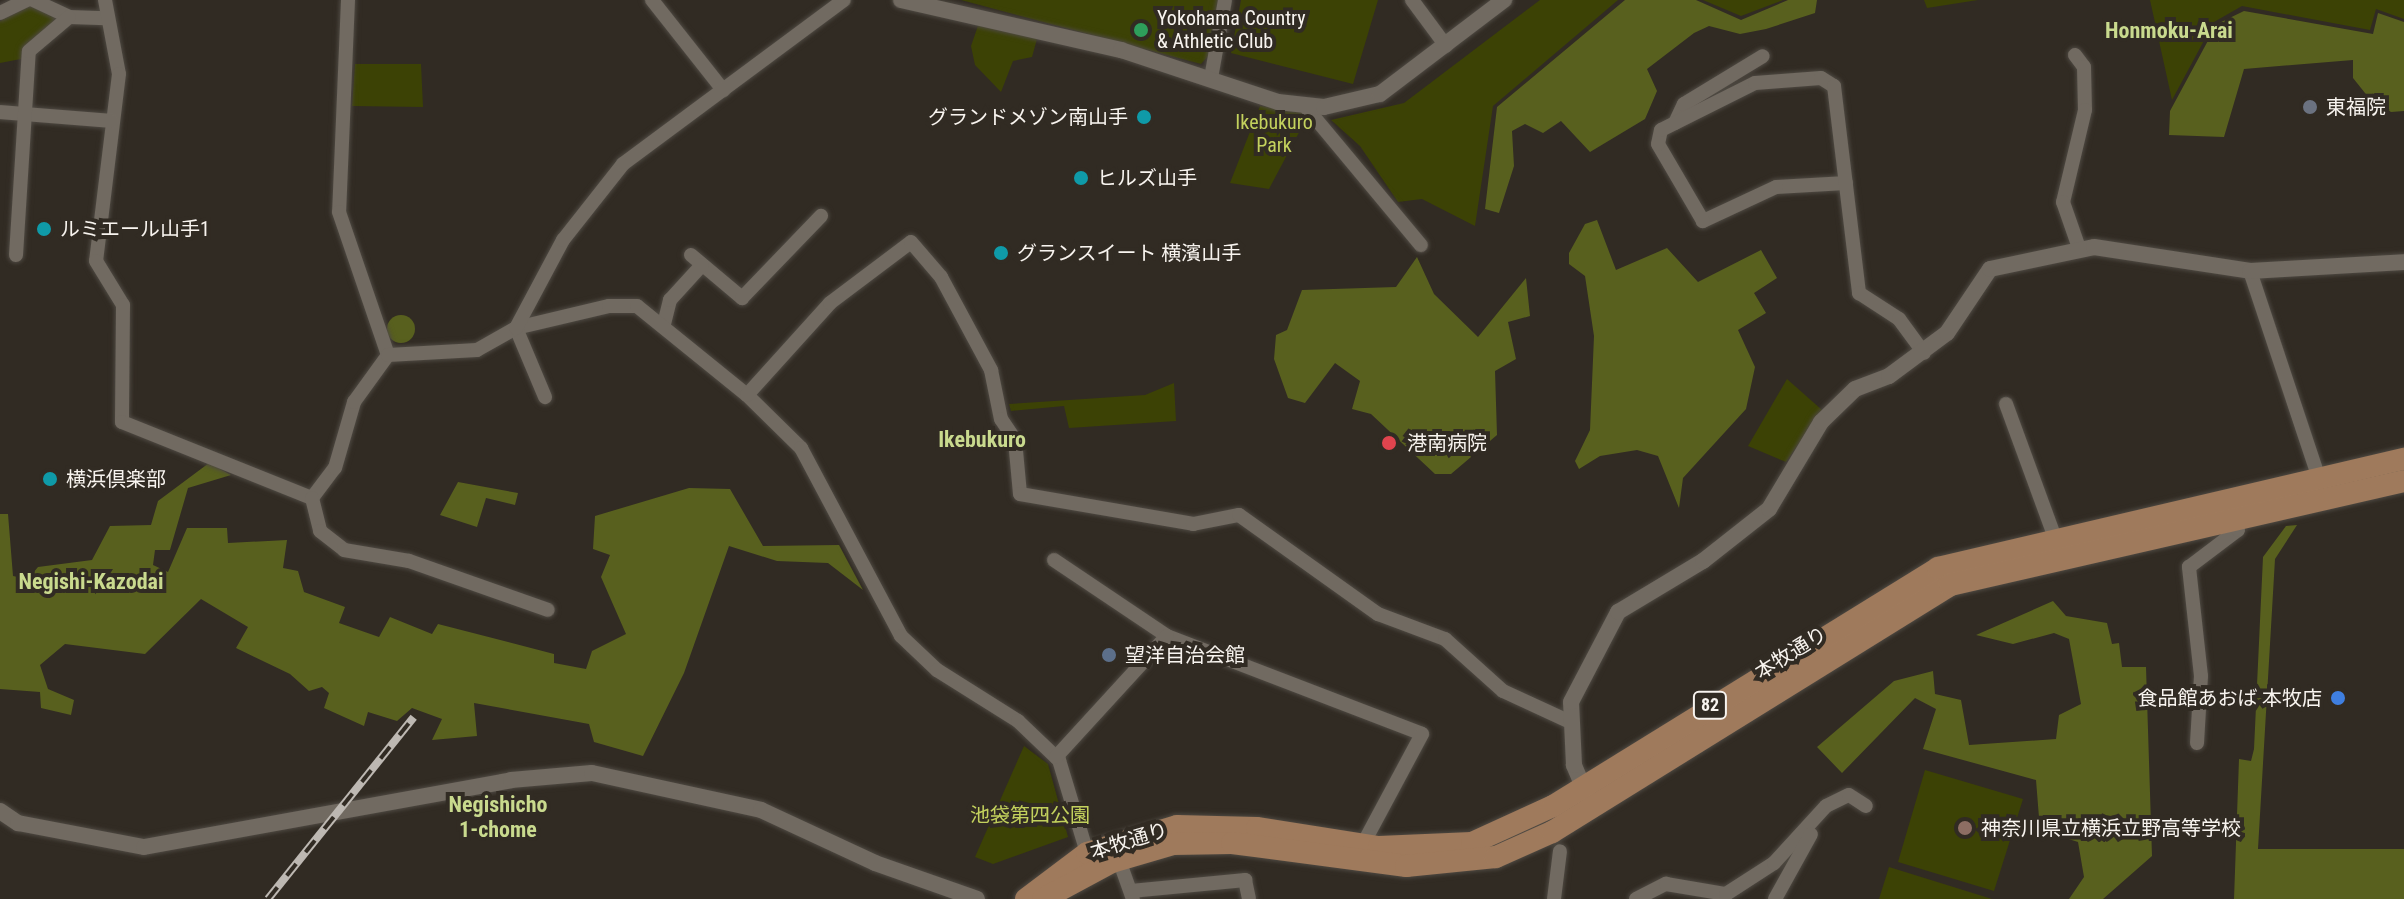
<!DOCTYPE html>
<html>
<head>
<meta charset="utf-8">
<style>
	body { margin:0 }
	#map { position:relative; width:2404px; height:899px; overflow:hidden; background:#312b23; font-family:"Roboto Condensed","Noto Sans JP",sans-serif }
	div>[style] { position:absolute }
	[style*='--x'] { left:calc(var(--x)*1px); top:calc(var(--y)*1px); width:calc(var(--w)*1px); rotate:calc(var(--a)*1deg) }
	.green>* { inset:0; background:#3c4205 }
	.forest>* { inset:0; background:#58601e }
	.round { border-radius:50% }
	.roads { filter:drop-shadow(0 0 2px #4e4942) drop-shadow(0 0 2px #4e4942) }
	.minor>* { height:14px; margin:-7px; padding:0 7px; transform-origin:7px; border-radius:7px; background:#716a61 }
	.tertiary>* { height:16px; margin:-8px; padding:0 8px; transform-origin:8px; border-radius:8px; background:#716a61 }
	.primary>* { height:22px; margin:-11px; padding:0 11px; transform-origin:11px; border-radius:11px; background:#9f7a5c }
	.rail>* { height:8px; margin-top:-4px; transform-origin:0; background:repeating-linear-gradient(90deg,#312b23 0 15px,#bdb8b2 0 30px); box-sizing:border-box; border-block:2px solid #bdb8b2 }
	.dots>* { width:22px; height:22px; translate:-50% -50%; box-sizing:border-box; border:4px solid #312b23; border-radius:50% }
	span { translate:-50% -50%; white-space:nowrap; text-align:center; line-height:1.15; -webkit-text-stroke:8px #312b23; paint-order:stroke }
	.shield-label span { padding:2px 6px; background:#312b23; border:2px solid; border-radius:6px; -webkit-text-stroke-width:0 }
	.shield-label { font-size:18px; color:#f8f4ef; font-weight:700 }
	.poi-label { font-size:20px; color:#f8f4ef }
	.left { translate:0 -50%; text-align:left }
	.right { translate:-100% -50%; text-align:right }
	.park-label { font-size:20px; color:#c3d15d }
	.street-label { font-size:20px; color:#f8f4ef }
	.neighbourhood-label { font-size:22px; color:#c9da8e; font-weight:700 }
</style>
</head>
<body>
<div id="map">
	<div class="green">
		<div style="clip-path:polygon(961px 0,1220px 0,1210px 54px,1201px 64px)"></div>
		<div style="clip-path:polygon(1241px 0,1378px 0,1353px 84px,1231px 53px)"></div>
		<div style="clip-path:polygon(1540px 0,1618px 0,1493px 106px,1475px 226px,1422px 199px,1398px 202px,1360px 146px,1331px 120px,1404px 103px)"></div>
		<div style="clip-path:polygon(1703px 0,1783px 0,1741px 16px)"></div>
		<div style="clip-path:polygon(1924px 0,1978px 0,1927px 8px)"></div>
		<div style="clip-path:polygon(2150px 0,2404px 0,2404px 19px,2376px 9px,2370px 30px,2242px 6px,2214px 22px,2172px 100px)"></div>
		<div style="clip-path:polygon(30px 6px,57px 18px,21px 59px,0 63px,0 21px)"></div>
		<div style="clip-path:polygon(980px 20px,1037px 39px,1032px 57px,1013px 61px,1001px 92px,975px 65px,971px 46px)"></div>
		<div style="clip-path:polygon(355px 64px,421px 64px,423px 107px,352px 106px)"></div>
		<div style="clip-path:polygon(1260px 106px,1302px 112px,1304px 123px,1269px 189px,1230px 183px)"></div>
		<div style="clip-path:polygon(1787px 379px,1822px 410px,1786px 462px,1748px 446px)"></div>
		<div style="clip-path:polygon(1174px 383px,1176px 421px,1069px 428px,1064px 406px,1011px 411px,1009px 404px,1145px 395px)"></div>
		<div style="clip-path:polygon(1024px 746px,1048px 764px,1068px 837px,993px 864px,975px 857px)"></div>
		<div style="clip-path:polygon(1925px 770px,2023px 799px,1994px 891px,1898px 862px)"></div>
		<div style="clip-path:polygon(1889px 867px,1992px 899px,1879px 899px)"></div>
	</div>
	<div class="forest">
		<div style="clip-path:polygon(1625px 0,1696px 0,1741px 20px,1788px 0,1817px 0,1815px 13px,1766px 29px,1740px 34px,1709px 26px,1694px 33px,1647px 69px,1657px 91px,1645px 119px,1590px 152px,1561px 121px,1543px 133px,1525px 124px,1512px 131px,1514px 166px,1499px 213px,1485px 209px,1497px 107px)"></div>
		<div style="clip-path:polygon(2244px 11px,2373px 34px,2378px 13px,2404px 22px,2404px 111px,2391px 112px,2369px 98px,2353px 78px,2353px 60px,2244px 69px,2224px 137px,2169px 135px,2170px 111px,2217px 24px)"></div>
		<div style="clip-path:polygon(1597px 220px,1616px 270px,1667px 248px,1698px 282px,1761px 250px,1777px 278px,1754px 293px,1766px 313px,1738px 330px,1755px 367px,1746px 409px,1683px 478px,1679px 508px,1658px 456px,1637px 450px,1600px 456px,1579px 469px,1575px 461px,1590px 430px,1594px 336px,1585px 276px,1569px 264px,1569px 253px,1585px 224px)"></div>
		<div style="clip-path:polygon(1417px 257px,1434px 294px,1478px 337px,1526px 278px,1530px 316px,1508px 322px,1516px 359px,1495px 371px,1497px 435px,1451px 474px,1435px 474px,1371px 414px,1352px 409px,1360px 381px,1335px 363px,1305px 403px,1288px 398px,1274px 359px,1276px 335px,1287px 330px,1302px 290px,1396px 287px)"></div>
		<div class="round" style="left:387px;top:315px;width:28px;height:28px"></div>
		<div style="clip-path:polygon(209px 463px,231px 475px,188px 488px,170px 550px,155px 550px,153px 565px,168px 572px,187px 528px,227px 528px,228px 543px,287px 540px,283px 568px,298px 571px,304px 592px,345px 607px,339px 623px,379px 637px,390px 617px,432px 634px,438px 624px,554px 654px,554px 663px,586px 669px,592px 651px,626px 634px,601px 577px,610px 555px,593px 549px,595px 516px,689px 488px,730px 489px,763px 546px,839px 545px,863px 590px,828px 563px,777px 561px,729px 546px,684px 673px,643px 756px,594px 742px,589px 724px,474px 703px,477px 736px,432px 740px,442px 719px,412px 708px,397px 721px,368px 712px,364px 726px,324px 708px,329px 693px,322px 687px,309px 691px,290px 674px,236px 648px,248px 627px,201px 599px,145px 654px,65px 644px,40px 665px,48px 689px,74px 700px,71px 715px,41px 708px,40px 692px,0 689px,0 514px,8px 514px,13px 576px,28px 579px,38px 567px,92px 560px,110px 526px,151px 525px,158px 501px)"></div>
		<div style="clip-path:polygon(458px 482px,518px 493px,515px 505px,486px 498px,477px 527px,440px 515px)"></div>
		<div style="clip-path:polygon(2297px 525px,2275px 559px,2258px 849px,2404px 849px,2404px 899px,2234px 899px,2239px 759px,2251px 761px,2254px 749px,2263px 557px,2286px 526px)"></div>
		<div style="clip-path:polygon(2053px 601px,2066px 616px,2107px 623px,2112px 644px,2119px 643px,2122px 667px,2146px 667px,2152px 856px,2103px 899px,2069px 899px,2084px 877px,2078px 842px,2040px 830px,2036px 780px,1923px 749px,1936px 709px,1915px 698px,1842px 773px,1817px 747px,1894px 681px,1933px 671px,1935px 694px,1961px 700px,1969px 745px,2056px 739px,2059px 715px,2081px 704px,2069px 639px,2054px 633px,2013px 644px,1976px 635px)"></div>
	</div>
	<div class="roads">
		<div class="minor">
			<div style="--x:33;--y:0;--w:40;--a:25"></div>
			<div style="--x:69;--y:17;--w:37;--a:2"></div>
			<div style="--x:105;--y:0;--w:75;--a:79.3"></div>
			<div style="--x:119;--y:74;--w:188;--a:97"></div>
			<div style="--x:96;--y:261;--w:52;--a:58.5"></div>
			<div style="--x:123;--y:305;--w:117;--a:90.5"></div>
			<div style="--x:122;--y:422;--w:205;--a:21.8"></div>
			<div style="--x:348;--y:0;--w:212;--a:92.4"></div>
			<div style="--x:339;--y:212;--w:151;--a:71.1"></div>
			<div style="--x:652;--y:0;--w:115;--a:51.7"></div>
			<div style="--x:1412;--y:0;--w:57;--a:53.5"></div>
			<div style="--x:0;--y:13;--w:30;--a:-26"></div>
			<div style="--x:2075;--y:55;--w:15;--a:53"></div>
			<div style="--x:2084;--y:67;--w:43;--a:88.7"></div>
			<div style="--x:2085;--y:110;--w:95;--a:103.4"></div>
			<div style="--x:2063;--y:202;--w:49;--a:70.8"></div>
			<div style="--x:1211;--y:78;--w:79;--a:-79.8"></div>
			<div style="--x:1305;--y:106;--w:181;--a:50.2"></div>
			<div style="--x:0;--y:112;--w:112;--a:4.6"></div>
			<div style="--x:1675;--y:123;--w:21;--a:-65"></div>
			<div style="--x:1684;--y:104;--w:92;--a:-31.3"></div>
			<div style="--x:1846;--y:183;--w:70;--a:176.7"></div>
			<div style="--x:1776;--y:187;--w:81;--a:155"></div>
			<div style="--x:1703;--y:221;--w:89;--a:-120.3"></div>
			<div style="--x:1658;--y:144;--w:14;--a:-78"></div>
			<div style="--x:1661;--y:130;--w:105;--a:-26.6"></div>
			<div style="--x:1755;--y:83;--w:66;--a:-4.3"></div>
			<div style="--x:1821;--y:78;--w:15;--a:32"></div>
			<div style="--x:1834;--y:86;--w:209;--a:83.1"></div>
			<div style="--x:1859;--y:293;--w:48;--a:33"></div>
			<div style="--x:1899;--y:319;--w:42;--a:53.7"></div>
			<div style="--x:16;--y:255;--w:204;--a:-86.4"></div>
			<div style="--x:29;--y:51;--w:52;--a:-40.4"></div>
			<div style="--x:691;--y:255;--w:67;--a:40.1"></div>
			<div style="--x:742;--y:298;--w:114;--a:-46.1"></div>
			<div style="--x:2250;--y:271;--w:216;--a:71.6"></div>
			<div style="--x:664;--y:324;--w:25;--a:-76"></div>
			<div style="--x:670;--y:300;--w:47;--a:-47.6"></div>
			<div style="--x:516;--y:328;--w:96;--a:-13.3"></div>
			<div style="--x:609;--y:306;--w:28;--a:0"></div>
			<div style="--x:637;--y:306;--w:141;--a:39"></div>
			<div style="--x:747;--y:395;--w:76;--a:44.5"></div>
			<div style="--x:801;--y:448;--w:213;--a:62"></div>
			<div style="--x:901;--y:636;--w:50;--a:43.4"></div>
			<div style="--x:937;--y:670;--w:96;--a:32.2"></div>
			<div style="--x:1018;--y:721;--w:57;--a:43.6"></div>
			<div style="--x:1059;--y:760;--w:97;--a:73.2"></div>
			<div style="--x:516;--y:328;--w:75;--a:67.2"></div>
			<div style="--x:747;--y:395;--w:124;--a:-47.9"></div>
			<div style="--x:830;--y:303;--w:101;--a:-37"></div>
			<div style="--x:911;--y:242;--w:46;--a:49.4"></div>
			<div style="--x:941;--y:277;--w:106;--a:61.7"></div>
			<div style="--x:991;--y:370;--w:50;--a:78.5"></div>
			<div style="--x:1001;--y:419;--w:25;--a:56"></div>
			<div style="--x:1015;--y:440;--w:54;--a:84.7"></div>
			<div style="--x:1020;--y:494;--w:176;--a:9.8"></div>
			<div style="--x:1193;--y:524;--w:47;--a:-11.1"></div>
			<div style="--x:1239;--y:515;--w:171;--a:35.5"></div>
			<div style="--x:1378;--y:614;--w:72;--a:20.5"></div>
			<div style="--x:1445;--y:639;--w:78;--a:41.9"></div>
			<div style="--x:1503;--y:691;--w:72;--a:24.8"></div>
			<div style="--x:2006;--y:404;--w:143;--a:69.9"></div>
			<div style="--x:312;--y:498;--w:38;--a:-53"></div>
			<div style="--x:335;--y:468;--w:69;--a:-73.9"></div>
			<div style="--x:354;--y:402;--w:58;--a:-54.1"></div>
			<div style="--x:388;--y:355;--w:89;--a:-3.2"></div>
			<div style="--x:477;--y:350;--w:45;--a:-29.4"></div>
			<div style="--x:516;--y:328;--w:100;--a:-61.9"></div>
			<div style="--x:563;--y:240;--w:97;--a:-51.7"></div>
			<div style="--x:623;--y:164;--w:275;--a:-36.6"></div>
			<div style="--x:312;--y:498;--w:34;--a:76"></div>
			<div style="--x:320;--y:531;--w:31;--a:38"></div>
			<div style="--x:344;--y:550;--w:66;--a:9.6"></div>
			<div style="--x:409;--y:561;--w:147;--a:19.4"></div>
			<div style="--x:1054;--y:560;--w:136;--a:33.9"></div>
			<div style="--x:1167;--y:636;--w:273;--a:21"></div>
			<div style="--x:1422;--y:734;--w:125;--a:118.2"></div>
			<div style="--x:2197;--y:743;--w:67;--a:-86.6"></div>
			<div style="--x:2201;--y:676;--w:110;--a:-96.3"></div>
			<div style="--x:2189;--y:567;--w:61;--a:-37.1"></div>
			<div style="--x:2238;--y:530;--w:18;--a:-103"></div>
			<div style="--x:1056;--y:757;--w:164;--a:-47.5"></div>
			<div style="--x:1119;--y:860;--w:41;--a:70.3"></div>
			<div style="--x:1131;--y:891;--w:115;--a:-5.5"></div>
			<div style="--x:1245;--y:880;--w:19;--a:78"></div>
			<div style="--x:1554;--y:899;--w:48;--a:-82.9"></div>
			<div style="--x:1636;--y:899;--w:34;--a:-27"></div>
			<div style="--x:1666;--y:884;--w:61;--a:9.5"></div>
			<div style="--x:1726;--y:894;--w:57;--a:-32.9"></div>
			<div style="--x:1774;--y:863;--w:77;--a:-47.6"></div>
			<div style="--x:1826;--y:806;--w:25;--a:-26"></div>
			<div style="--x:1849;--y:795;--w:20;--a:33"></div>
			<div style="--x:1775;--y:899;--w:74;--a:-61"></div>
		</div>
		<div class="tertiary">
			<div style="--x:901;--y:0;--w:226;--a:12.8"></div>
			<div style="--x:1121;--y:50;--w:165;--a:18.3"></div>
			<div style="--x:1278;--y:102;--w:46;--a:6.2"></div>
			<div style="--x:1324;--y:107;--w:57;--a:-13.1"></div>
			<div style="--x:1380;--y:94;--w:156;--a:-37.2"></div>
			<div style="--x:1587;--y:796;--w:34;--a:-113"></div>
			<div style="--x:1574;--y:765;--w:63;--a:-92.7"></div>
			<div style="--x:1571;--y:702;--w:102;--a:-62.4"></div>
			<div style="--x:1618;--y:612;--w:99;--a:-31"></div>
			<div style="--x:1703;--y:561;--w:84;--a:-38.2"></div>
			<div style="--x:1769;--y:509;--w:101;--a:-59.1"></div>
			<div style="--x:1821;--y:422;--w:47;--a:-44.1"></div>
			<div style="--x:1855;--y:389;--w:36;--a:-21"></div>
			<div style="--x:1889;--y:376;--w:72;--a:-36.6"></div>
			<div style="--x:1947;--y:333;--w:77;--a:-56.1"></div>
			<div style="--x:1990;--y:269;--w:106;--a:-11.9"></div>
			<div style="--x:2094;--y:247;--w:158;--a:8.7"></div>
			<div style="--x:2250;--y:271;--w:154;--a:-3.3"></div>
			<div style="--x:0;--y:811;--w:22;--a:34"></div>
			<div style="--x:18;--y:823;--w:128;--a:10.8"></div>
			<div style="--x:144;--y:847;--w:373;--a:-10.3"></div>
			<div style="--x:511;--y:780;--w:81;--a:-4.9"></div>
			<div style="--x:592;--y:773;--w:173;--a:12.3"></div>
			<div style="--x:761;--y:810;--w:126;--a:24.9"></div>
			<div style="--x:875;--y:863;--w:108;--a:19.4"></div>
		</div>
		<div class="primary">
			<div style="--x:1026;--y:899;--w:76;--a:-37"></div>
			<div style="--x:1087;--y:853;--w:94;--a:-16.7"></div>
			<div style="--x:1177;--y:826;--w:80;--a:1.4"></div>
			<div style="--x:1257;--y:828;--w:123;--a:8.9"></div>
			<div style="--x:1379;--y:847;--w:93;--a:-2.5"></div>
			<div style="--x:1472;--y:843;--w:89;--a:-24.6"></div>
			<div style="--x:1553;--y:806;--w:453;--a:-31.7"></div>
			<div style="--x:1938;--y:568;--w:479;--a:-13.2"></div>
			<div style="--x:1043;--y:899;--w:78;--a:-28.2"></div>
			<div style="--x:1112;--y:862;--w:64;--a:-16.4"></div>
			<div style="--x:1173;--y:844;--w:59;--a:-1"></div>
			<div style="--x:1232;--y:843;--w:176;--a:7.5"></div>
			<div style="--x:1406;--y:866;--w:90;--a:-5.7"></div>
			<div style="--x:1496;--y:857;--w:61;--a:-24.1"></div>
			<div style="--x:1552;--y:832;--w:468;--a:-31.8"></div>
			<div style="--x:1950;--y:585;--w:466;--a:-12.9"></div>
		</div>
	</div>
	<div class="rail">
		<div style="--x:268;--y:899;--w:233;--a:-51.3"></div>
	</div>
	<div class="dots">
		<div style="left:1141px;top:30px;background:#2e9e5b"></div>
		<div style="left:2310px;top:107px;background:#6b7280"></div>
		<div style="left:1144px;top:117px;background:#0f9aa8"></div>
		<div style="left:1081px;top:178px;background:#0f9aa8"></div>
		<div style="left:44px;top:229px;background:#0f9aa8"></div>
		<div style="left:1001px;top:253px;background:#0f9aa8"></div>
		<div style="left:1389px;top:443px;background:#e0444e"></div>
		<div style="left:50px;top:479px;background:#0f9aa8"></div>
		<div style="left:1109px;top:655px;background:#5c6f8a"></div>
		<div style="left:2338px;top:698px;background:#3f7fe0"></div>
		<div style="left:1965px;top:828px;background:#8d6e63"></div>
	</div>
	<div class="shield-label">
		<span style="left:1710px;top:705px">82</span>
	</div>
	<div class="poi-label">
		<span class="left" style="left:1157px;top:30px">Yokohama Country<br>&amp; Athletic Club</span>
		<span class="left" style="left:2326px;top:107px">東福院</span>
		<span class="right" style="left:1128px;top:117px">グランドメゾン南山手</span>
		<span class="left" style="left:1097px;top:178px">ヒルズ山手</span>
		<span class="left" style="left:60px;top:229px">ルミエール山手1</span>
		<span class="left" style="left:1017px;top:253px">グランスイート 横濱山手</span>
		<span class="left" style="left:1407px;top:443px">港南病院</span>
		<span class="left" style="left:66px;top:479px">横浜倶楽部</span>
		<span class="left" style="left:1125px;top:655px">望洋自治会館</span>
		<span class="right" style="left:2322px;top:698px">食品館あおば 本牧店</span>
		<span class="left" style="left:1981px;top:828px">神奈川県立横浜立野高等学校</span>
	</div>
	<div class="park-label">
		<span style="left:1274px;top:134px">Ikebukuro<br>Park</span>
		<span style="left:1030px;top:815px">池袋第四公園</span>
	</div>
	<div class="street-label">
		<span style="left:1791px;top:653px;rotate:-32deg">本牧通り</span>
		<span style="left:1129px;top:841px;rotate:-17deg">本牧通り</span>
	</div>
	<div class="neighbourhood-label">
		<span style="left:2169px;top:31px">Honmoku-Arai</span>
		<span style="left:982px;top:440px">Ikebukuro</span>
		<span style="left:91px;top:582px">Negishi-Kazodai</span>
		<span style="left:498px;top:817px">Negishicho<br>1-chome</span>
	</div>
</div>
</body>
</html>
